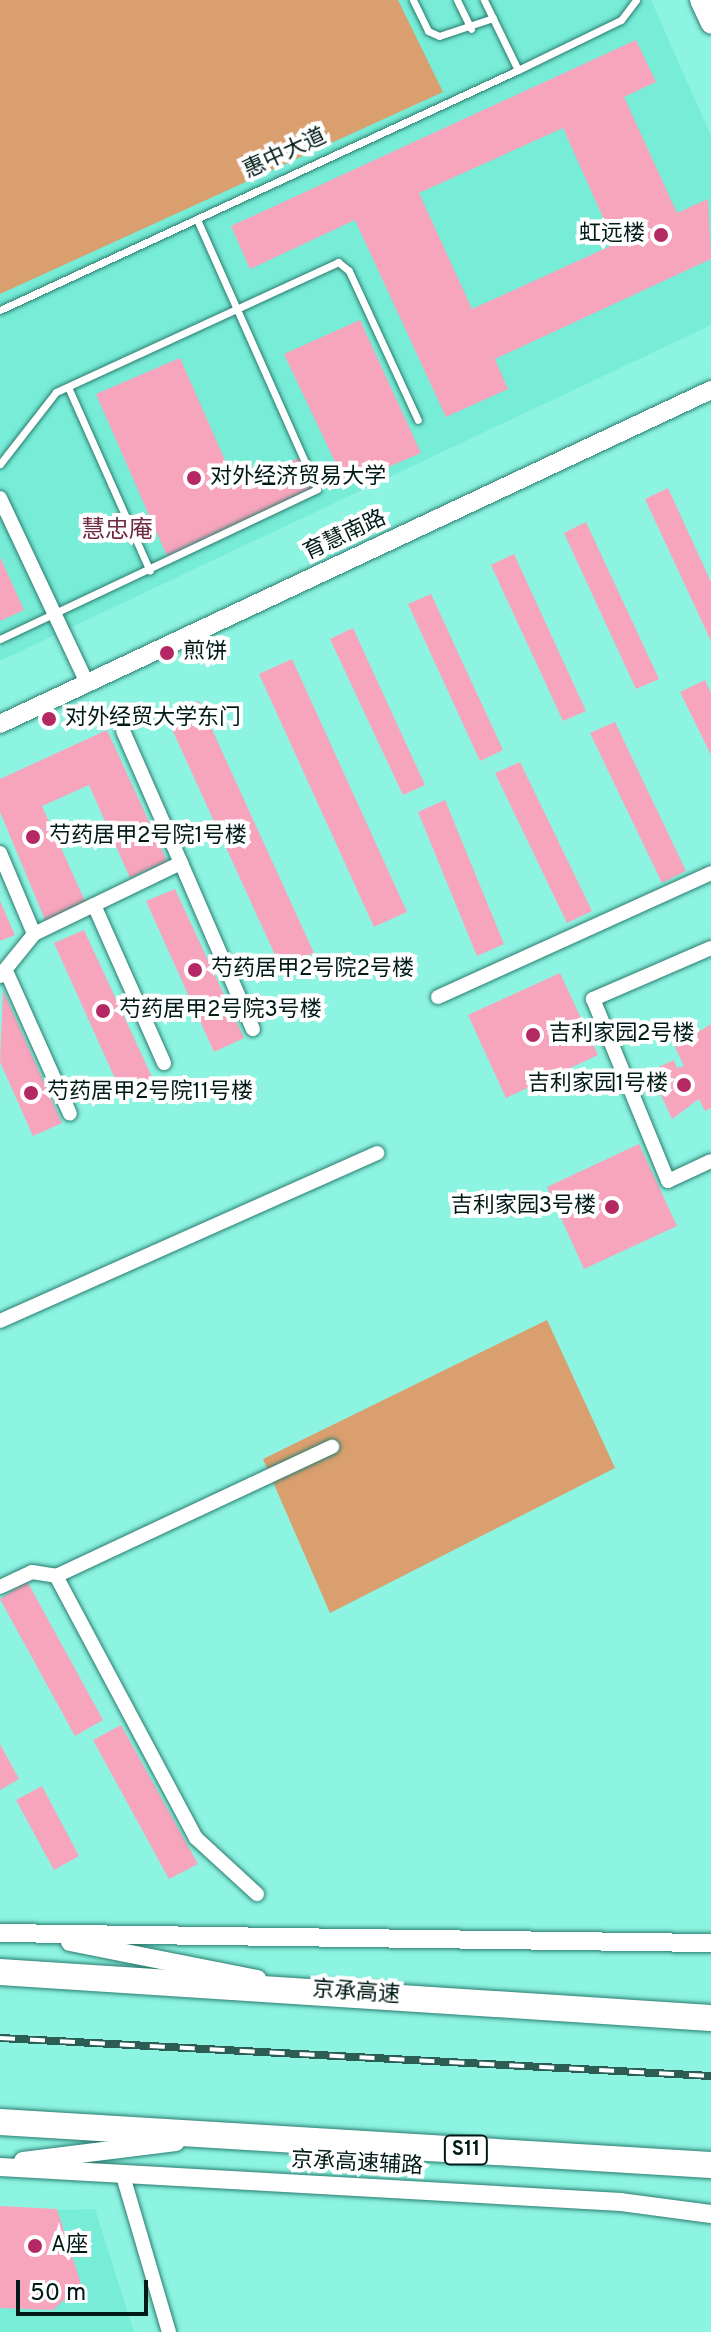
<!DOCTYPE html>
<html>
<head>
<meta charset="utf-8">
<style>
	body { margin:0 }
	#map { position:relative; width:711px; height:2332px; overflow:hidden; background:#8df4e1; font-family:Overpass,"Noto Sans SC",sans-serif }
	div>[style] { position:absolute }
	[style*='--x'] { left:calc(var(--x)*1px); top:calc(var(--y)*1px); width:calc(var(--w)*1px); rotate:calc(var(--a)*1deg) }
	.built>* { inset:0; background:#77ecd7 }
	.green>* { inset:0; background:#da9f6e }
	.building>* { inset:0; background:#f7a5bd }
	.roads { filter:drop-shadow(0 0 2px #2a7c6f) drop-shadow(0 0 2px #2a7c6f) }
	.service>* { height:7px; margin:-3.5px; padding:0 3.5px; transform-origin:3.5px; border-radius:3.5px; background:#fff }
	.minor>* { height:14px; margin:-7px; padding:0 7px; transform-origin:7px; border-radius:7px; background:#fff }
	.tertiary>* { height:18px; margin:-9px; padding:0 9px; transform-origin:9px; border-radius:9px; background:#fff }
	.secondary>* { height:20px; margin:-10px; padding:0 10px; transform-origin:10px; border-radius:10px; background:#fff }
	.motorway>* { height:26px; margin:-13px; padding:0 13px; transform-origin:13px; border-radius:13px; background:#fff }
	.rail>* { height:8px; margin-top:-4px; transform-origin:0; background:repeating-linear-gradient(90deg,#fff 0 15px,#2b5d55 0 30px); box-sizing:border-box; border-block:2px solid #2b5d55 }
	.dots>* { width:22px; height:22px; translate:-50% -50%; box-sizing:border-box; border:4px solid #fff; border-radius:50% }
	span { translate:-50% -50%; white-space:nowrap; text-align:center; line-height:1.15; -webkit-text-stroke:8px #fff; paint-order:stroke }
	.shield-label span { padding:2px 6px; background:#fff; border:2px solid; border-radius:6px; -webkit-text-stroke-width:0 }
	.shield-label { font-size:20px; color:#001b17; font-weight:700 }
	.street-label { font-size:22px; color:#001b17 }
	.poi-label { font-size:22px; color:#001b17 }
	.right { translate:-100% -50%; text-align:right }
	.left { translate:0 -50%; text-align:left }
	.neighbourhood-label { font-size:24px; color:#6f2b43 }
	.scale { position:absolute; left:16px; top:2280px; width:132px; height:36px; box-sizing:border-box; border:4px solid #001b17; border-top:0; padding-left:10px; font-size:24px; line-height:28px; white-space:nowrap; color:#001b17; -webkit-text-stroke:6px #fff; paint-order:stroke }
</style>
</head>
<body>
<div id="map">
	<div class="built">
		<div style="clip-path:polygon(0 0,651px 0,711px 136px,711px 325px,0 661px)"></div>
		<div style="clip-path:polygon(95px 2209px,134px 2332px,0 2332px,0 2211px)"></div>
	</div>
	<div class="green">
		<div style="clip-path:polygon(0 0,398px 0,443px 92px,0 294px)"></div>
		<div style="clip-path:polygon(547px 1320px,615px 1468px,330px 1613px,263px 1459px)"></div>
	</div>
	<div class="building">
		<div style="clip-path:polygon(evenodd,636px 40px,656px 82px,624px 97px,677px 213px,708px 199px,711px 259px,495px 359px,508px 389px,446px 417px,355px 220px,250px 269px,231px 226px,636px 40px,563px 128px,615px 244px,472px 309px,419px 193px,563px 128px)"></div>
		<div style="clip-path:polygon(360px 320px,421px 453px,346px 485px,284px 354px)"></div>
		<div style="clip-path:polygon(180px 358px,236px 485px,299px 458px,314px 491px,167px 556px,96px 394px)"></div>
		<div style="clip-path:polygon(668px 488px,711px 582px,711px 641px,645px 499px)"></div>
		<div style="clip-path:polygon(586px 522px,659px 679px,636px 689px,564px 533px)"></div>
		<div style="clip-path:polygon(514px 554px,586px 711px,563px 721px,491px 565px)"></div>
		<div style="clip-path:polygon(0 557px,24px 610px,0 621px)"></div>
		<div style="clip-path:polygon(431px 594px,503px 750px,480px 761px,408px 604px)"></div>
		<div style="clip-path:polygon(353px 628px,425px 785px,403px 795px,330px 639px)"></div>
		<div style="clip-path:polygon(292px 659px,407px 912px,374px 927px,259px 674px)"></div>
		<div style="clip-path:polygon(705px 680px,711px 693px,711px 755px,680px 692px)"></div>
		<div style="clip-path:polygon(199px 701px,314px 953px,281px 968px,166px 716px)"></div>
		<div style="clip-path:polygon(615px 722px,686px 871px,662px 883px,590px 733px)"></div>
		<div style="clip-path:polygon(107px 730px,167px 861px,130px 878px,89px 785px,42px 806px,85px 901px,46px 922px,0 812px,0 779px)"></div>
		<div style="clip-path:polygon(520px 762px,592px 911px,567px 923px,495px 773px)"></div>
		<div style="clip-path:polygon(445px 800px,504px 944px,477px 956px,418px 812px)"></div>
		<div style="clip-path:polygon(175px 889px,244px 1038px,214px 1052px,146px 901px)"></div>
		<div style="clip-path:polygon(0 901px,15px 935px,0 941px)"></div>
		<div style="clip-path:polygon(84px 930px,153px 1079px,122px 1094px,54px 943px)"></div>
		<div style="clip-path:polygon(560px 973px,598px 1055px,506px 1098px,468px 1015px)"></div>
		<div style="clip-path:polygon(3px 990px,62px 1123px,33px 1136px,0 1062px)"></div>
		<div style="clip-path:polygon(711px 1024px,711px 1108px,705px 1111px,699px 1099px,672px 1119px,650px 1071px,674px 1060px,677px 1068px,684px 1066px,675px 1047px)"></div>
		<div style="clip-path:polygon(639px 1144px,677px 1226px,584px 1269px,547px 1187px)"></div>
		<div style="clip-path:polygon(27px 1581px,103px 1720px,75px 1736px,0 1599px)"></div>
		<div style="clip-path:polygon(121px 1725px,198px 1864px,169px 1879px,93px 1740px)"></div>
		<div style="clip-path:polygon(0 1744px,19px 1779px,0 1790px)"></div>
		<div style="clip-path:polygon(42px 1786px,79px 1856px,54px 1870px,16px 1800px)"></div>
		<div style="clip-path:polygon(0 2206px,57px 2209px,81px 2284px,53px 2310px,0 2308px)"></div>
	</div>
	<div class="roads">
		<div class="service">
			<div style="--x:413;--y:0;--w:34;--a:64"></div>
			<div style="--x:428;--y:31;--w:12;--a:24"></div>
			<div style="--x:439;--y:36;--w:57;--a:-18.4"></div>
			<div style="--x:457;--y:0;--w:32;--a:64"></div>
			<div style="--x:518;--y:70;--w:114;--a:-25.9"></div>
			<div style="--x:621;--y:20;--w:25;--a:-53"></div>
			<div style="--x:0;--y:310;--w:571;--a:-24.86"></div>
			<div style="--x:518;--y:70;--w:78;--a:-115.9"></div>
			<div style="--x:68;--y:387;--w:201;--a:66"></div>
			<div style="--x:0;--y:464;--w:91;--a:-52.1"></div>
			<div style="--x:56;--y:392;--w:311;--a:-24.7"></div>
			<div style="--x:338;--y:262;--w:14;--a:39"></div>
			<div style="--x:349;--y:271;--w:164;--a:65.2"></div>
			<div style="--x:0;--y:639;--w:351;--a:-25.3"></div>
			<div style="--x:317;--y:489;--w:295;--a:-114"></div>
		</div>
		<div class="minor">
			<div style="--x:0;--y:498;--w:204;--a:64.8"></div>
			<div style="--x:0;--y:853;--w:88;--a:67.2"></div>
			<div style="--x:34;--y:934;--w:163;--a:-25.8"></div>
			<div style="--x:181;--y:863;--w:144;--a:-113.7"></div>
			<div style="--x:181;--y:863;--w:181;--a:66.6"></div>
			<div style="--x:94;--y:905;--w:173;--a:66.1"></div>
			<div style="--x:711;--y:948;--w:129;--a:156.6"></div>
			<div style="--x:593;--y:999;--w:197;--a:67.6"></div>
			<div style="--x:668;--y:1181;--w:47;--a:-24.9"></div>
			<div style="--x:7;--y:973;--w:154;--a:65.9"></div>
			<div style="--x:0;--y:976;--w:54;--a:-51"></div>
			<div style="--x:438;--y:997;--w:300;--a:-24.4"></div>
			<div style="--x:0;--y:1321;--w:413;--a:-24"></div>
			<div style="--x:56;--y:1576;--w:305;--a:-25.1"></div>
			<div style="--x:0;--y:1587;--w:35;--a:-25"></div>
			<div style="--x:32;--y:1572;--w:24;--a:9"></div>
			<div style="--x:56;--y:1576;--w:297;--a:61.9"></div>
			<div style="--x:196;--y:1838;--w:83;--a:42.6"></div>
			<div style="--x:123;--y:2176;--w:163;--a:73.6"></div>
		</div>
		<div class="tertiary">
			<div style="--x:0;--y:724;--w:786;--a:-25.16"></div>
			<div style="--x:0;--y:1933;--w:711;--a:0.81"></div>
			<div style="--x:70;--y:1942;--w:191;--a:11.2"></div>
			<div style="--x:23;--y:2161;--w:154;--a:-7.1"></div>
			<div style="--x:0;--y:2167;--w:622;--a:3.23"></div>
			<div style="--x:621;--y:2202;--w:91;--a:7.6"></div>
		</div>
		<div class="secondary">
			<div style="--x:700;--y:0;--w:26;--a:65"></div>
		</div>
		<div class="motorway">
			<div style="--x:0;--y:1972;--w:712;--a:3.7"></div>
			<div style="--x:0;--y:2122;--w:712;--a:3.46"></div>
		</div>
	</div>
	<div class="rail">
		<div style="--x:0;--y:2038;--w:712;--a:3.06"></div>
	</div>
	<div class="dots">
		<div style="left:661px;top:235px;background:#b42964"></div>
		<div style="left:194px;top:478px;background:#b42964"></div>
		<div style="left:167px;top:653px;background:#b42964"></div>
		<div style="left:49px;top:719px;background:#b42964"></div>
		<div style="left:33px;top:837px;background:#b42964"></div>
		<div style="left:195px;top:970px;background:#b42964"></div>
		<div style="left:103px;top:1011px;background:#b42964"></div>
		<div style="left:533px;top:1035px;background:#b42964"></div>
		<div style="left:684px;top:1085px;background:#b42964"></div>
		<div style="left:31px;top:1093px;background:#b42964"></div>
		<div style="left:612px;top:1207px;background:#b42964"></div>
		<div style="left:35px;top:2246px;background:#b42964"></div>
	</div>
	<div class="shield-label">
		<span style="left:466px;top:2150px">S11</span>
	</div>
	<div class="street-label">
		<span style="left:285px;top:154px;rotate:-25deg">惠中大道</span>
		<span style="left:345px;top:536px;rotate:-25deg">育慧南路</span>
		<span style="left:356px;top:1993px;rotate:4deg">京承高速</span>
		<span style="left:357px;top:2164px;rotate:3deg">京承高速辅路</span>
	</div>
	<div class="poi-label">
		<span class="right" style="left:645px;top:235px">虹远楼</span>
		<span class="left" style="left:210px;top:478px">对外经济贸易大学</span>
		<span class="left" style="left:183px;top:653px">煎饼</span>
		<span class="left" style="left:65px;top:719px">对外经贸大学东门</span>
		<span class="left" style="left:49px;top:837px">芍药居甲2号院1号楼</span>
		<span class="left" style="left:211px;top:970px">芍药居甲2号院2号楼</span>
		<span class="left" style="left:119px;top:1011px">芍药居甲2号院3号楼</span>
		<span class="left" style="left:549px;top:1035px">吉利家园2号楼</span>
		<span class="right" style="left:668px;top:1085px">吉利家园1号楼</span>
		<span class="left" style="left:47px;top:1093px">芍药居甲2号院11号楼</span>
		<span class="right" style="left:596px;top:1207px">吉利家园3号楼</span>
		<span class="left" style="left:51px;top:2246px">A座</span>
	</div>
	<div class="neighbourhood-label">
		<span style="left:117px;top:532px">慧忠庵</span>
	</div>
	<div class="scale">50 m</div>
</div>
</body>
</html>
